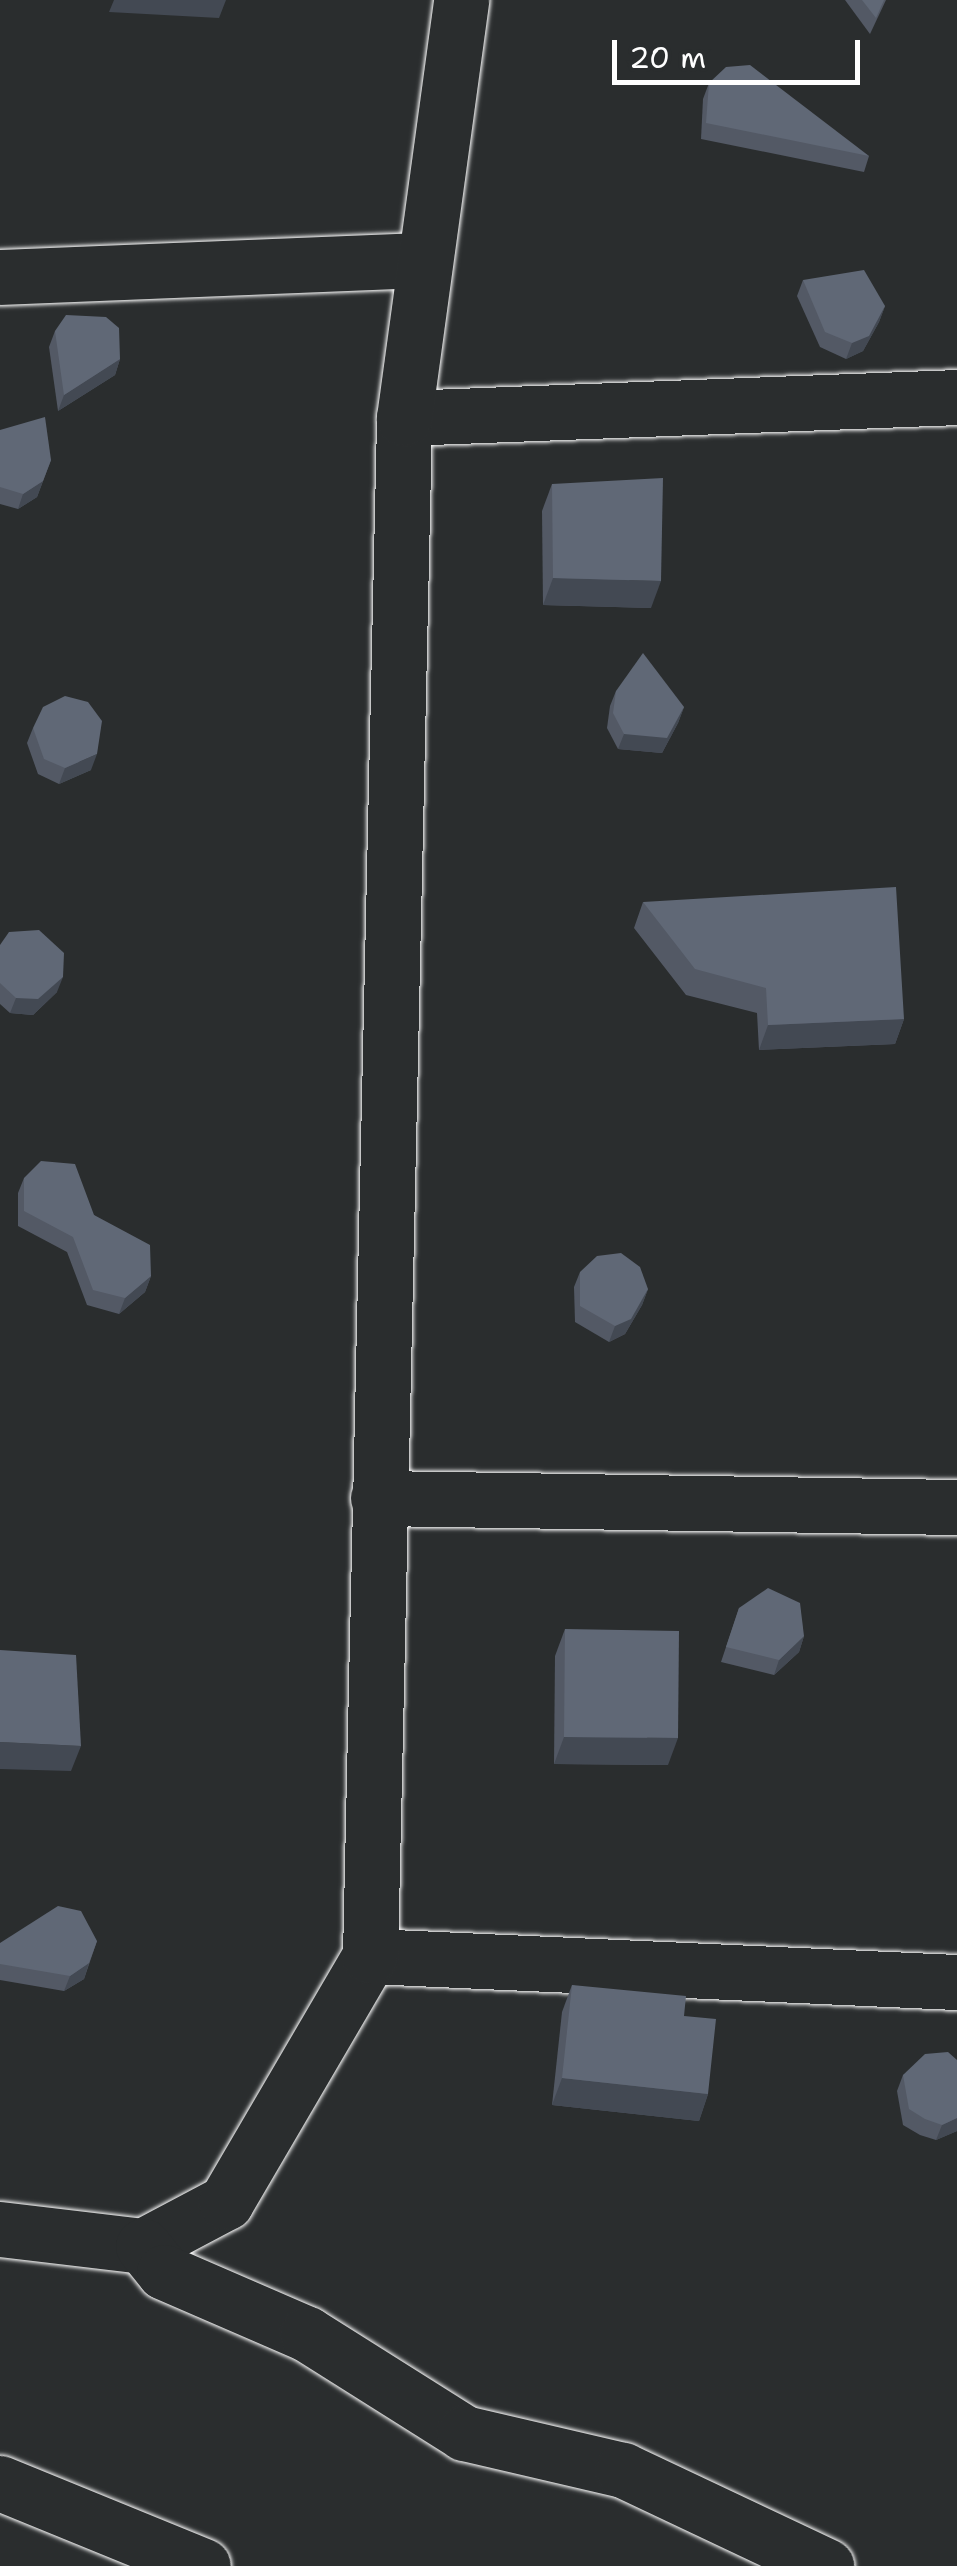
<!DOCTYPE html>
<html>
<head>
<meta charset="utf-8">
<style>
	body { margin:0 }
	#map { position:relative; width:957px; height:2566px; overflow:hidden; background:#2a2d2e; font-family:"Shantell Sans",sans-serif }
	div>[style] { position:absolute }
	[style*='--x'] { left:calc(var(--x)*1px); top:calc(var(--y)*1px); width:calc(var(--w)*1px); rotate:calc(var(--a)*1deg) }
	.roads { filter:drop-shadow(0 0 2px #fff) drop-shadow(0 0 2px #fff) }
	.minor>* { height:55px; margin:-27.5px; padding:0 27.5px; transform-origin:27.5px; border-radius:27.5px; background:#2a2d2e }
	.wall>* { inset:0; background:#535965 }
	.shaded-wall>* { inset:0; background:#434953 }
	.building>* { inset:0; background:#606876 }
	span { translate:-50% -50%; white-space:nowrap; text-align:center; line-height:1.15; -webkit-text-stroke:9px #2a2d2e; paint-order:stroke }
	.scale { position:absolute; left:612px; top:40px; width:248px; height:45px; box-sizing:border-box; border:5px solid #fff; border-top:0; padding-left:12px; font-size:30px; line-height:35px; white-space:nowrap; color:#fff; -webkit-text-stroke:8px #2a2d2e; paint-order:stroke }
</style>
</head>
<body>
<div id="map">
	<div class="roads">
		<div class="minor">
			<div style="--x:0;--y:277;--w:425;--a:-2.3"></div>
			<div style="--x:404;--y:418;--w:553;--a:-2.17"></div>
			<div style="--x:378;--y:1498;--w:579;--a:0.89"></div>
			<div style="--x:370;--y:1956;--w:588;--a:2.54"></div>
			<div style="--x:0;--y:2229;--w:144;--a:6.8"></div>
			<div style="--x:143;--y:2246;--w:94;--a:-27.9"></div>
			<div style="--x:226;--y:2202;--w:285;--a:-59.7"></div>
			<div style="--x:370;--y:1956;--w:1538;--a:-88.73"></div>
			<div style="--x:404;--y:418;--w:422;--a:-82.2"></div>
			<div style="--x:143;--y:2246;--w:33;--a:51"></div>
			<div style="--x:164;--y:2272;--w:156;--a:23.4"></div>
			<div style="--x:307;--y:2334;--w:186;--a:32.2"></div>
			<div style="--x:464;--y:2433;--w:163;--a:13.1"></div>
			<div style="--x:623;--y:2470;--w:225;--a:25.3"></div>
			<div style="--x:0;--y:2483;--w:219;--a:22.2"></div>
		</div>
	</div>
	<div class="wall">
		<div style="clip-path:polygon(845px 0,886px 0,870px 34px)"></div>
		<div style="clip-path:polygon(709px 83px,869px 156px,864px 172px,701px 139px,703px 99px)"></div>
		<div style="clip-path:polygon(803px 280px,885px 306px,879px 322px,863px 351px,846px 359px,820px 347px,797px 296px)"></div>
		<div style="clip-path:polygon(55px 331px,120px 359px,115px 375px,58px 411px,49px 347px)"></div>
		<div style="clip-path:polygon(0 430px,51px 460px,37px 497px,18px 509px,0 504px)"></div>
		<div style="clip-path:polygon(552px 484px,651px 608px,543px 605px,542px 511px)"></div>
		<div style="clip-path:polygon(616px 691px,684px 707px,678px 723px,662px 753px,618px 749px,607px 728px,610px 706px)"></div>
		<div style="clip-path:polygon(33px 728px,91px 770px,59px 784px,38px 774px,27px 743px)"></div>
		<div style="clip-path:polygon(643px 902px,904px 1019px,895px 1044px,759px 1050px,757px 1013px,686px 995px,634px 928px)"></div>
		<div style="clip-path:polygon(0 945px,57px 992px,33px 1015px,10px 1013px,0 1004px)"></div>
		<div style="clip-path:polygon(24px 1178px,94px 1215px,151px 1276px,145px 1292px,119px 1314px,87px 1305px,67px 1252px,18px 1226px,18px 1193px)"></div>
		<div style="clip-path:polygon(580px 1272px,648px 1289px,642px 1305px,625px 1334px,609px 1342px,575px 1322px,574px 1287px)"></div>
		<div style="clip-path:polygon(739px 1608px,804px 1636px,799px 1652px,774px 1675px,721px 1662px)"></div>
		<div style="clip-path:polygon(565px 1629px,668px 1765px,554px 1764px,555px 1656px)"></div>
		<div style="clip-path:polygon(97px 1941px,84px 1979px,64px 1991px,0 1980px,0 1943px)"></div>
		<div style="clip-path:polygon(572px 1985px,684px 2016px,708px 2094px,699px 2121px,552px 2105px,562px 2012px)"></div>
		<div style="clip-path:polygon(957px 2060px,957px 2131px,936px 2140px,920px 2135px,903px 2125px,897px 2091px,903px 2075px)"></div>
	</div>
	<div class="shaded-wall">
		<div style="clip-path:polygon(114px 0,226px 0,219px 18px,109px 12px)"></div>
		<div style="clip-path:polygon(885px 306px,879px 322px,863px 351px,846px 359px,852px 343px)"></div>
		<div style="clip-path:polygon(120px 359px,115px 375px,58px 411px,64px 395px)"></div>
		<div style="clip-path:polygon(43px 481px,37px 497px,18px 509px,23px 494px)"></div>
		<div style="clip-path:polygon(553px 578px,661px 581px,651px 608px,543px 605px)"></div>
		<div style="clip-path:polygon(684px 707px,678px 723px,662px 753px,618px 749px,624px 734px)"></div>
		<div style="clip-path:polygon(97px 754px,91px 770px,59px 784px,65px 768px)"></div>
		<div style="clip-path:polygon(63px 977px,57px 992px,33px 1015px,10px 1013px,16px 998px)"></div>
		<div style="clip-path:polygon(904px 1019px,895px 1044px,759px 1050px,768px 1025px)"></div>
		<div style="clip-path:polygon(151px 1276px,145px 1292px,119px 1314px,125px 1298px)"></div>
		<div style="clip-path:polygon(648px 1289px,642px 1305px,625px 1334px,609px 1342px,615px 1326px)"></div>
		<div style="clip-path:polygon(804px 1636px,799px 1652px,774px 1675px,779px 1660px)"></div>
		<div style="clip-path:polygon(564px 1737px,678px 1738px,668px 1765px,554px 1764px)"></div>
		<div style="clip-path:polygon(0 1742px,81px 1746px,71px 1771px,0 1769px)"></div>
		<div style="clip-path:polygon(89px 1963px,84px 1979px,64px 1991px,70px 1976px)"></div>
		<div style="clip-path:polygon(562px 2078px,708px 2094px,699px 2121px,552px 2105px)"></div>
		<div style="clip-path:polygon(957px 2118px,957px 2131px,936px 2140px,942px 2125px)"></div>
	</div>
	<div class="building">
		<div style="clip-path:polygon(862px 0,884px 0,876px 18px)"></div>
		<div style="clip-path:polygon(750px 65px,869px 156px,706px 123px,709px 83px,726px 67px)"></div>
		<div style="clip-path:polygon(864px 270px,885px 306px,869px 336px,852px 343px,825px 332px,803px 280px)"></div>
		<div style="clip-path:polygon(66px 315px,106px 317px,119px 328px,120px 359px,64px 395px,55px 331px)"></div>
		<div style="clip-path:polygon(45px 417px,51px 460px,43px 481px,23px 494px,0 487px,0 430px)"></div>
		<div style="clip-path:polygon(663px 478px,661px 581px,553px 578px,552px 484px)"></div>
		<div style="clip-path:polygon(643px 653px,684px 707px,667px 738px,624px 734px,613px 713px,616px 691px)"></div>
		<div style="clip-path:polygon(65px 696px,88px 702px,102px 721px,97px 754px,65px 768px,44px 759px,33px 728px,43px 707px)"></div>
		<div style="clip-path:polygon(896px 887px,904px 1019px,768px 1025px,766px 988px,695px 969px,643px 902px)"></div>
		<div style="clip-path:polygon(39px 930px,64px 953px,63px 977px,38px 999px,16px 998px,0 983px,0 945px,9px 932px)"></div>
		<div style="clip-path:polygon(41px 1161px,75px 1164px,94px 1215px,150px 1245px,151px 1276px,125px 1298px,93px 1290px,73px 1237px,24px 1211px,24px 1178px)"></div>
		<div style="clip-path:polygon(621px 1253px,640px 1267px,648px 1289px,631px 1319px,615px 1326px,580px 1306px,580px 1272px,597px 1256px)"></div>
		<div style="clip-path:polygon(768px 1588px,800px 1603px,804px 1636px,779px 1660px,726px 1647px,739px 1608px)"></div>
		<div style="clip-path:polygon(565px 1629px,679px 1631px,678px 1738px,564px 1737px)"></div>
		<div style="clip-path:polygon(0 1650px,76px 1655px,81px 1746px,0 1742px)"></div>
		<div style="clip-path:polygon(58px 1906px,81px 1911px,97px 1941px,89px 1963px,70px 1976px,0 1964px,0 1943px)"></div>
		<div style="clip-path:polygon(572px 1985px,686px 1996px,684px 2016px,716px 2019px,708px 2094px,562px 2078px)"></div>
		<div style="clip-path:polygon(948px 2052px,957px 2060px,957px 2118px,942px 2125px,925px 2119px,909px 2109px,903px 2075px,925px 2054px)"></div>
	</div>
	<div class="scale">20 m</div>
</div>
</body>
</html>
